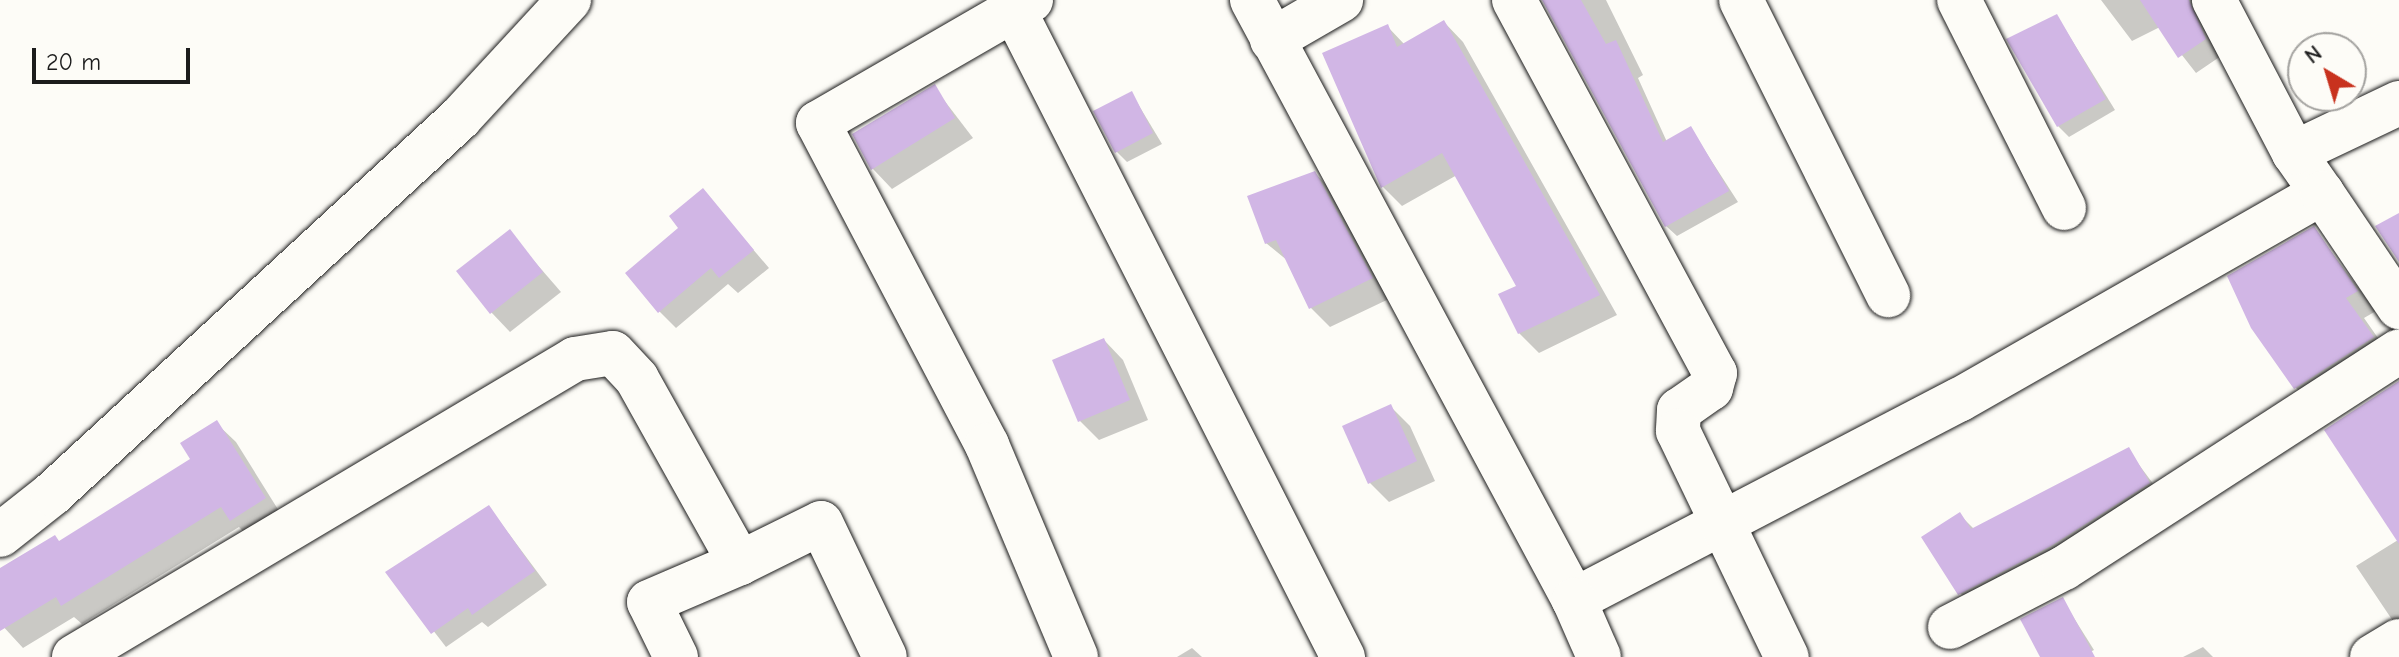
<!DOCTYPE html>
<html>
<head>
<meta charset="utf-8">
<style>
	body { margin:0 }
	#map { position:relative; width:2399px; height:657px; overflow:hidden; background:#fdfcf7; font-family:"Comic Neue",sans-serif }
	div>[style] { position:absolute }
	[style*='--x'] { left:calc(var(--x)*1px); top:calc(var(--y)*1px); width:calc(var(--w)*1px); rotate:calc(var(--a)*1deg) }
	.shadow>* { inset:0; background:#0003 }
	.building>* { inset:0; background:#d1b6e5 }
	.roads { filter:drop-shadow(0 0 2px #1c1c1c) drop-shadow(0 0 2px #1c1c1c) }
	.street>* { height:44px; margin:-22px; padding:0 22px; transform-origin:22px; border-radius:22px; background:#fdfcf7 }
	.secondary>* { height:44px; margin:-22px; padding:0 22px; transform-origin:22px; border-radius:22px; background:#fdfcf7 }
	span { translate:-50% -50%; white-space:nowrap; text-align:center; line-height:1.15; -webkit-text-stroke:8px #fdfcf7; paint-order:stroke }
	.north { position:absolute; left:2287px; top:32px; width:80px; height:80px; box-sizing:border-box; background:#fdfcf7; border:2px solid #a3a29f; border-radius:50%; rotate:322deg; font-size:22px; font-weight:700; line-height:32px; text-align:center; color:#1c1c1c }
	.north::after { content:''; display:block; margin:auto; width:28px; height:36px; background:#c8321e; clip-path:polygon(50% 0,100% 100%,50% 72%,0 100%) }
	.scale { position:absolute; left:32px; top:48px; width:158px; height:36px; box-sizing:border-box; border:4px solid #1c1c1c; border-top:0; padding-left:10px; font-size:24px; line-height:28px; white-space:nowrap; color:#1c1c1c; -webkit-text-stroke:6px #fdfcf7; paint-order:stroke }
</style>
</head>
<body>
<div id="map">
	<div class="shadow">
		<div style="clip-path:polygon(1545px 0,1606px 0,1643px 75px,1638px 78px,1667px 142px,1691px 129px,1738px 202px,1677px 236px,1666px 226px)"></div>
		<div style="clip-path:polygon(2101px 0,2203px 0,2221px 56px,2196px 73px,2160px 27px,2132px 41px)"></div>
		<div style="clip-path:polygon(2057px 16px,2115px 110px,2069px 137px,2058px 126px)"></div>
		<div style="clip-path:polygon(1444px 22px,1463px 42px,1617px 315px,1539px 353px,1519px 333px,1519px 286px,1457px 175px,1402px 206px,1383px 187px,1387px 26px,1405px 45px)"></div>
		<div style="clip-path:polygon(934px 87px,973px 138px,892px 189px,873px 169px,855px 135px)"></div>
		<div style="clip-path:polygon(1132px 94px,1162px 144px,1127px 162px,1116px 151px)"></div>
		<div style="clip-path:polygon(1315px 173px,1334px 193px,1391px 298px,1330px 327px,1310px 307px,1288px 261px,1266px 243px)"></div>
		<div style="clip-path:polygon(703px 191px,769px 268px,738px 293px,728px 284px,676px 328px,659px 311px,681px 228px)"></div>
		<div style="clip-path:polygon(2314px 229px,2376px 311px,2364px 318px,2392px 358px,2315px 407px,2296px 388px)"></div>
		<div style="clip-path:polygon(509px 232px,561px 292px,510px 332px,491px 312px)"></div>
		<div style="clip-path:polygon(1104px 340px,1123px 360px,1148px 420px,1099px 440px,1080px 421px)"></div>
		<div style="clip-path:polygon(2399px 383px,2399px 630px,2356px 566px,2398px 540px)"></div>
		<div style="clip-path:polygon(1390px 406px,1410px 426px,1435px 481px,1389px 502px,1370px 483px)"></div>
		<div style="clip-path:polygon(216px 423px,236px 442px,284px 519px,251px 539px,239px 527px,82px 624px,74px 617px,23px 648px,0 623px,0 571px,60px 543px,193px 460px)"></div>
		<div style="clip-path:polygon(2128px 450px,2166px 501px,1978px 611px,1960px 593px,1959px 514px,1975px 530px)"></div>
		<div style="clip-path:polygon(489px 507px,547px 585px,488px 627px,482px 622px,446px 647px,388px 572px)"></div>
		<div style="clip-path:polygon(2062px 599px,2094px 650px,2080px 657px,2043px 657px)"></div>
		<div style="clip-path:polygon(2203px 647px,2213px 657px,2183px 657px)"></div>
		<div style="clip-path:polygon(1192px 648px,1202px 657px,1177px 657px)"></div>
	</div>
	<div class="building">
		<div style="clip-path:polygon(1542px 0,1581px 0,1606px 44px,1616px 40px,1663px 142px,1691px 126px,1729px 191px,1665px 227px)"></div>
		<div style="clip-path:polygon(2140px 0,2189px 0,2206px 39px,2178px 58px)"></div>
		<div style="clip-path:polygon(2057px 14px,2106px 99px,2057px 127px,2006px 39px)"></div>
		<div style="clip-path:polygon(1444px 20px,1600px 295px,1518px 334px,1498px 294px,1516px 286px,1442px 153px,1381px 188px,1322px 53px,1388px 24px,1397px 47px)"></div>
		<div style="clip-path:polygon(935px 84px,955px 118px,871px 170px,852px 134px)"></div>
		<div style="clip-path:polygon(1132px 91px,1153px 133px,1115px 153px,1093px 111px)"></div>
		<div style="clip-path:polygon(1315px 171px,1373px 278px,1309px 309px,1276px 240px,1265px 244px,1247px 196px)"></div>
		<div style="clip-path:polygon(703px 188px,754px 250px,719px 278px,711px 268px,658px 313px,625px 273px,678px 228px,669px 216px)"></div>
		<div style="clip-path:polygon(2399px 213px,2399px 262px,2375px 226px)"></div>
		<div style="clip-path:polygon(2314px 226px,2358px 291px,2346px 298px,2374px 337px,2294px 389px,2251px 328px,2227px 276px)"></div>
		<div style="clip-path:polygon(510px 229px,543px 272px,490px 314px,456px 271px)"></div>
		<div style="clip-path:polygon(1104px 338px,1130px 400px,1078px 422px,1052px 360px)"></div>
		<div style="clip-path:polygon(2399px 381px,2399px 544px,2324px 430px)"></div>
		<div style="clip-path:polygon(1391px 404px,1417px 461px,1368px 484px,1342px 426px)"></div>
		<div style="clip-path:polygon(217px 420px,266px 498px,230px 521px,221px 507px,61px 606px,56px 597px,0 631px,0 568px,55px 535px,59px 541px,190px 459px,180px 443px)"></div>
		<div style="clip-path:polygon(2129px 447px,2150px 483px,2051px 546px,1958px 595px,1921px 537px,1960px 512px,1971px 529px)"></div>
		<div style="clip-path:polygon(489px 505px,535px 571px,472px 615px,468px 608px,431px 634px,385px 572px)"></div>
		<div style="clip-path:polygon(2063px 597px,2095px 657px,2040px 657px,2020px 619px)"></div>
	</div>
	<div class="roads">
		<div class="street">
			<div style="--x:1031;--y:0;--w:246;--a:150"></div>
			<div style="--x:818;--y:123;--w:364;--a:62.3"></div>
			<div style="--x:987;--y:445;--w:230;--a:67.2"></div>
			<div style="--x:1252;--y:0;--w:681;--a:61.78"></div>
			<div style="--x:1574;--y:600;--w:434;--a:-27.5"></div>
			<div style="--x:1959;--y:400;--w:418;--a:-29.7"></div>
			<div style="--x:2322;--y:193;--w:49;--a:-125"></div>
			<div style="--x:2294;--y:153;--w:173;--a:-117.6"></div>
			<div style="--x:1514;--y:0;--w:424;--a:61.7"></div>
			<div style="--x:1715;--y:373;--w:16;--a:105"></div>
			<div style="--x:1711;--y:388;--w:39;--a:145"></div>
			<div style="--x:1679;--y:410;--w:21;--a:93"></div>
			<div style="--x:1678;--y:431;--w:251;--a:64.3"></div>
			<div style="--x:1741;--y:0;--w:330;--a:63.5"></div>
			<div style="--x:1959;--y:0;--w:233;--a:63.2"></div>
			<div style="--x:1014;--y:10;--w:726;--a:63.05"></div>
			<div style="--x:1272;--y:40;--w:80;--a:-30.1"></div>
			<div style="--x:2294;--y:153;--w:116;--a:-25.5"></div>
			<div style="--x:2322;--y:193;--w:138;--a:56"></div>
			<div style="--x:1574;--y:600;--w:62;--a:66.3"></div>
			<div style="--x:1950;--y:627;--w:128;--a:-27.4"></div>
			<div style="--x:2064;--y:568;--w:399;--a:-32.9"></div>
			<div style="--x:74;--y:657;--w:583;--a:-30.74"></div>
			<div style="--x:575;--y:359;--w:38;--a:-9"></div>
			<div style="--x:613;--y:353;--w:35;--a:47"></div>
			<div style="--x:637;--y:379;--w:211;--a:60.8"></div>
			<div style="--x:740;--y:563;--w:90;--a:-26.3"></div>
			<div style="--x:821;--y:523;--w:148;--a:64.5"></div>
			<div style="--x:676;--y:657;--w:61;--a:-116.1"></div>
			<div style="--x:649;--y:602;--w:99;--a:-23.2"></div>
			<div style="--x:2372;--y:657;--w:31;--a:-31"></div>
		</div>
		<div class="secondary">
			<div style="--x:0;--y:535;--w:66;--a:-38.3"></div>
			<div style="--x:52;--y:494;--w:555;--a:-42.66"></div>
			<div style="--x:460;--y:118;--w:161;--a:-47.3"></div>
		</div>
	</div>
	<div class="north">N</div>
	<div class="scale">20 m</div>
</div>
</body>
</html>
